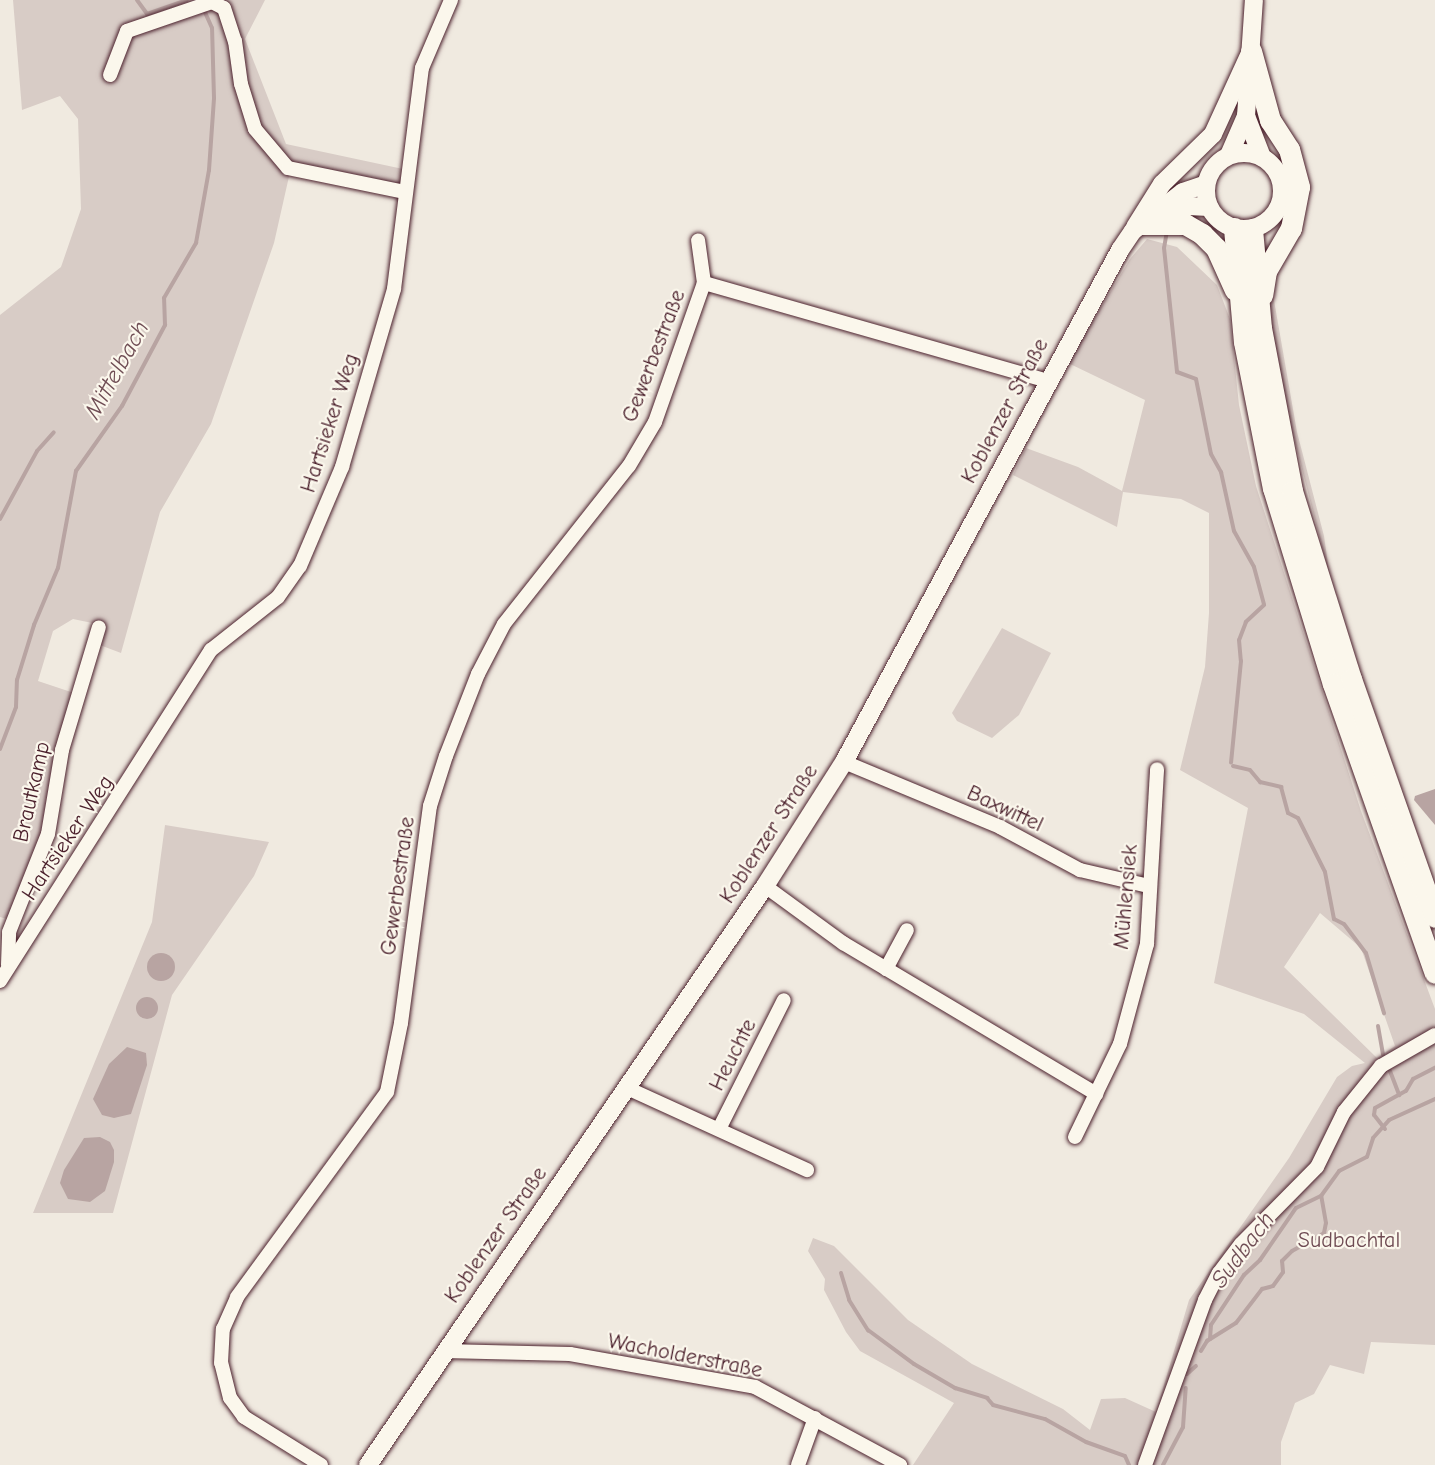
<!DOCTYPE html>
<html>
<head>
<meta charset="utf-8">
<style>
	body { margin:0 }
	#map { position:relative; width:1435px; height:1465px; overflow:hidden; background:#f0eae0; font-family:"Comic Neue",sans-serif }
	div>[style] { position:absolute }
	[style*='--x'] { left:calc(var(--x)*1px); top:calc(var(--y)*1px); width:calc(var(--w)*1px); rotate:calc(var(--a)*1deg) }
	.green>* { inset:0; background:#d8ccc6 }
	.water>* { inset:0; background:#b8a4a2 }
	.round { border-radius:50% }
	.stream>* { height:4px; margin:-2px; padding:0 2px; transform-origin:2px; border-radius:2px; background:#b8a4a2 }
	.roads { filter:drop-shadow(0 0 2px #4a1f2b) drop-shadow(0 0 2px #4a1f2b) }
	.minor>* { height:14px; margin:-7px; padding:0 7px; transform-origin:7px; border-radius:7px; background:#fbf7ec }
	.major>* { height:18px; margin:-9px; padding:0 9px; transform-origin:9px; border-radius:9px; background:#fbf7ec }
	.major>.ring { margin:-9px; padding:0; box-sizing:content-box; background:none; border:18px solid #fbf7ec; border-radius:50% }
	.highway>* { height:21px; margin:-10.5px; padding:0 10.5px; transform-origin:10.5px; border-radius:10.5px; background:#fbf7ec }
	span { translate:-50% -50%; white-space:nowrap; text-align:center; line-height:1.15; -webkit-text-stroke:4.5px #fbf7ec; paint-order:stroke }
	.street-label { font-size:22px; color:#4a1f2b }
	.park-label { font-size:22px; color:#6e4a52 }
	.water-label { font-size:24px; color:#704e55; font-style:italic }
</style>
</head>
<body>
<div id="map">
	<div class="green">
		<div style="clip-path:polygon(13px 0,265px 0,245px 39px,286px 144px,403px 169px,401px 188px,290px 172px,274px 243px,211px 424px,160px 512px,121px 653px,97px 644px,102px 625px,73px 619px,53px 631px,38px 681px,74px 693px,43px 835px,11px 920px,0 917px,0 315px,61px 267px,81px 209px,78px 119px,60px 96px,22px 110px)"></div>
		<div style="clip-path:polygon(evenodd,1147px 239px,1177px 247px,1217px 285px,1230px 319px,1239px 405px,1256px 486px,1361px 811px,1435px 1009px,1435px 1345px,1371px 1342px,1364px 1374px,1330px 1365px,1314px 1394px,1295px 1403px,1281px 1442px,1281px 1465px,913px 1465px,954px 1403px,860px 1351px,846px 1332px,824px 1290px,825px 1279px,808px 1251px,813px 1238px,834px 1246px,908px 1320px,972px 1364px,1063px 1409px,1090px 1430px,1101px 1399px,1125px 1398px,1156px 1412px,1189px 1300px,1289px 1158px,1337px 1077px,1352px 1066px,1365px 1063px,1304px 1014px,1214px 983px,1248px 808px,1180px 770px,1205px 667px,1209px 613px,1209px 513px,1181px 499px,1123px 492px,1117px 527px,1013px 475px,1026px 448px,1078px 467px,1122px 491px,1145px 400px,1068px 363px,1130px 259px,1147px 239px,1320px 913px,1361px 948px,1395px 1046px,1377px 1058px,1284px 967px,1320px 913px)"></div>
		<div style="clip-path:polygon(1271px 283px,1297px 432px,1324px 536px,1330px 578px,1285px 403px,1266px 293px)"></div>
		<div style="clip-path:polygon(1002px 628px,1051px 653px,1019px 715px,992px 738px,957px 721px,952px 713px)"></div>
		<div style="clip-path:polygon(165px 825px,269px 842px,254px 876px,172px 995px,113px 1213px,33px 1213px,152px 922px)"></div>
	</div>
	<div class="water">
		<div style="clip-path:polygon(1435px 789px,1435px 825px,1414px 800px,1415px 796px)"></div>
		<div class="round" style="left:147px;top:953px;width:28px;height:28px"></div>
		<div class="round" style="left:136px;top:997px;width:22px;height:22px"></div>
		<div style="clip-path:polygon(127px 1047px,146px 1053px,147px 1065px,131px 1114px,114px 1118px,102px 1115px,93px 1099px,109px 1064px)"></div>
		<div style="clip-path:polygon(100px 1137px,110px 1142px,114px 1150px,114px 1162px,105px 1191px,90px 1202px,68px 1199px,60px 1183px,64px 1170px,84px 1138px)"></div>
	</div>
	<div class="stream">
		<div style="--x:137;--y:0;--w:17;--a:54"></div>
		<div style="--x:147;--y:14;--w:42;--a:-19.3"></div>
		<div style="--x:1167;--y:231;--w:17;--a:100"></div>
		<div style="--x:1164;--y:248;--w:125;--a:84"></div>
		<div style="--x:1177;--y:372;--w:20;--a:20"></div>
		<div style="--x:1196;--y:379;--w:76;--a:78.7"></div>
		<div style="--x:1211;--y:454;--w:21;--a:61"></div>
		<div style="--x:1221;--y:472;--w:60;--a:77.6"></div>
		<div style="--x:1234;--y:531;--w:41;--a:60.9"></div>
		<div style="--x:1254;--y:567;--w:39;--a:75"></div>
		<div style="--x:1264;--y:605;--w:25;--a:137"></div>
		<div style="--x:1246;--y:622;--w:19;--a:111"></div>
		<div style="--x:1239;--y:640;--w:21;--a:85"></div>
		<div style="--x:1241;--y:661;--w:102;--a:95.6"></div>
		<div style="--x:0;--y:519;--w:77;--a:-61.4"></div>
		<div style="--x:37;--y:451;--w:25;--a:-48"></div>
		<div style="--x:0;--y:749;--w:45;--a:-69.1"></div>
		<div style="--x:16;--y:707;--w:27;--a:-88"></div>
		<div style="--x:17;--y:680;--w:58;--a:-72.8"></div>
		<div style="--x:34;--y:625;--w:62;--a:-67.2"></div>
		<div style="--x:58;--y:568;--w:99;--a:-79.5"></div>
		<div style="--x:76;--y:471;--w:80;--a:-54.7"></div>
		<div style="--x:122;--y:406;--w:92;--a:-62"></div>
		<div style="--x:165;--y:325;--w:27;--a:-92"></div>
		<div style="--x:164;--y:298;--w:64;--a:-59.8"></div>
		<div style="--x:196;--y:243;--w:74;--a:-79.9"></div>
		<div style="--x:209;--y:170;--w:72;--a:-86"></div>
		<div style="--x:214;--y:98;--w:70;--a:-91.6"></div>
		<div style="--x:212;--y:28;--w:22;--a:-114"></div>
		<div style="--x:1233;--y:766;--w:17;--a:13"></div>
		<div style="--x:1250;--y:770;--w:16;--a:50"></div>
		<div style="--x:1260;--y:782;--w:22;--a:13"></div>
		<div style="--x:1281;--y:787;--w:27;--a:75"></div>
		<div style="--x:1288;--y:813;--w:11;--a:27"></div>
		<div style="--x:1298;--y:818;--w:60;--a:63.4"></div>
		<div style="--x:1325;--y:872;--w:48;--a:79.2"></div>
		<div style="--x:1334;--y:919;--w:11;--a:27"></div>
		<div style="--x:1344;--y:924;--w:36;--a:53"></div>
		<div style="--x:1366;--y:953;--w:63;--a:73.3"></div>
		<div style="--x:1378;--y:1026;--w:29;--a:80"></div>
		<div style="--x:1390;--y:1071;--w:26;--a:69"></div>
		<div style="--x:1385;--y:1129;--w:18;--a:-128"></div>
		<div style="--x:1374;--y:1115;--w:7;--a:-82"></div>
		<div style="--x:1375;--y:1108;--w:35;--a:-29"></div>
		<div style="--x:1406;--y:1091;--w:14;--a:-60"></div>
		<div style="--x:1413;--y:1079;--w:25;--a:-27"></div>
		<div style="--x:841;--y:1273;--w:28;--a:73"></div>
		<div style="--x:849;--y:1300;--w:36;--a:58"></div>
		<div style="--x:868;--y:1330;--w:57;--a:36.5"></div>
		<div style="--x:914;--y:1364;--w:48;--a:30.3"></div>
		<div style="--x:955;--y:1388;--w:34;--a:17"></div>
		<div style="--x:987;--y:1398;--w:9;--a:49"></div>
		<div style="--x:993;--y:1405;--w:54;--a:15.1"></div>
		<div style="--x:1045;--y:1419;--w:47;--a:29.3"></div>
		<div style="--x:1086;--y:1442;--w:41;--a:19.7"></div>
		<div style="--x:1125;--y:1456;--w:10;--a:66"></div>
		<div style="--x:1210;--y:1339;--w:14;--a:-86"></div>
		<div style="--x:1211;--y:1325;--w:60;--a:-56.6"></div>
		<div style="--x:1244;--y:1275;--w:22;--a:-43"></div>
		<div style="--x:1260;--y:1260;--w:63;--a:-55.3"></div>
		<div style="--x:1296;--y:1208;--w:28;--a:-26"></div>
		<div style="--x:1321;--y:1196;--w:31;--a:-54"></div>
		<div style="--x:1339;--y:1171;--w:31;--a:-27"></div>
		<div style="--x:1367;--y:1157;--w:20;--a:-72"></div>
		<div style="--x:1373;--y:1138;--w:24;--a:-48"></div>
		<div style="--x:1389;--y:1120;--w:51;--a:-24.5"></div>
		<div style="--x:1201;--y:1351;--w:12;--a:-59"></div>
		<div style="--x:1207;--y:1341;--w:34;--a:-32"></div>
		<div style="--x:1236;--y:1323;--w:43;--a:-52.6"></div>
		<div style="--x:1262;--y:1289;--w:11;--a:-15"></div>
		<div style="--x:1273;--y:1286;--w:17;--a:-54"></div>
		<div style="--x:1283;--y:1272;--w:11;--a:-95"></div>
		<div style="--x:1282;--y:1261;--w:14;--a:-45"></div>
		<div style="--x:1292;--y:1251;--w:37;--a:-29"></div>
		<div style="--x:1324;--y:1233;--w:10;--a:-79"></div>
		<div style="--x:1326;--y:1223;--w:27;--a:-100"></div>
		<div style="--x:1187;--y:1374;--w:12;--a:-42"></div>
		<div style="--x:1163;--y:1465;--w:43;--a:-62.2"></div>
		<div style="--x:1183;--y:1427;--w:39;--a:-86"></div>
	</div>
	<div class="roads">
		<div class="minor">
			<div style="--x:110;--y:75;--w:47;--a:-68.9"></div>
			<div style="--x:127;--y:31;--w:90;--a:-18.8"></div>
			<div style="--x:212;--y:2;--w:13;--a:27"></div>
			<div style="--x:224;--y:8;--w:35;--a:72"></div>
			<div style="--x:235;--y:41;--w:43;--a:82.1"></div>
			<div style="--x:241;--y:84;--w:47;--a:72.7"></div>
			<div style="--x:255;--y:129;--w:51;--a:49.8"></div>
			<div style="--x:288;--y:168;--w:119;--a:11.6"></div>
			<div style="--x:704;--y:283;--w:357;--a:15.9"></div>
			<div style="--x:844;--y:762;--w:169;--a:22.6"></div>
			<div style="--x:1000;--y:827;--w:91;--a:28.3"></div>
			<div style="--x:1080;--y:870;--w:71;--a:13.1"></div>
			<div style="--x:765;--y:886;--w:97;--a:36.2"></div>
			<div style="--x:843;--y:943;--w:295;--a:30.8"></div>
			<div style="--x:8;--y:965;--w:33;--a:-88"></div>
			<div style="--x:9;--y:932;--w:105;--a:-68.3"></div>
			<div style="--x:48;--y:834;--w:85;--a:-80.5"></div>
			<div style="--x:62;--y:750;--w:128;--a:-73.3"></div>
			<div style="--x:886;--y:969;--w:44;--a:-61.7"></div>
			<div style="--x:0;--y:981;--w:393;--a:-57.5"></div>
			<div style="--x:211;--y:650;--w:85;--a:-38.3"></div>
			<div style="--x:278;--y:597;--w:38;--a:-55"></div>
			<div style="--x:300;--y:566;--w:108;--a:-67"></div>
			<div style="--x:342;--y:467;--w:185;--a:-73.7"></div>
			<div style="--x:394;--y:289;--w:223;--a:-82.8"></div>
			<div style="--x:422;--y:68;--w:74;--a:-66.9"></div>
			<div style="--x:627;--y:1088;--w:198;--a:24.5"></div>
			<div style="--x:719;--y:1129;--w:144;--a:-63.3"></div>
			<div style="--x:1075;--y:1137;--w:103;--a:-64.2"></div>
			<div style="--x:1120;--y:1044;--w:104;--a:-74.9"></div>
			<div style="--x:1147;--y:944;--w:175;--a:-86.7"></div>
			<div style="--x:444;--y:1351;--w:126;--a:1.4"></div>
			<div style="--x:570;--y:1354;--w:188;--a:10.1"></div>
			<div style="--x:755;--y:1387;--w:165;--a:28.3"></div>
			<div style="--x:321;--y:1465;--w:91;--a:-148.1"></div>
			<div style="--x:244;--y:1417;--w:24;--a:-126"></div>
			<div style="--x:230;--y:1398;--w:36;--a:-104"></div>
			<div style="--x:221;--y:1363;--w:34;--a:-87"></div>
			<div style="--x:223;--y:1329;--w:35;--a:-66"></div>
			<div style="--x:237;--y:1297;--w:254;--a:-53.8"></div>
			<div style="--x:387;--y:1092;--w:70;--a:-78.5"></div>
			<div style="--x:401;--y:1023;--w:219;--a:-82.4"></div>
			<div style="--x:430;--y:806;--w:52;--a:-72.3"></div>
			<div style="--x:446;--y:756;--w:88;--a:-68.7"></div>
			<div style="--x:478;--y:674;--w:56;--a:-62.5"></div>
			<div style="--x:504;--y:624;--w:201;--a:-51.7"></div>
			<div style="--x:629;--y:466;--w:51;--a:-59.4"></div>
			<div style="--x:655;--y:422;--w:147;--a:-70.6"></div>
			<div style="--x:704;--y:283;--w:43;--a:-97.9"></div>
			<div style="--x:798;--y:1465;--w:50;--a:-70.1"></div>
			<div style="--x:1145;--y:1465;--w:176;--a:-70"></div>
			<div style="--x:1205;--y:1300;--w:30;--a:-63"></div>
			<div style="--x:1219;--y:1273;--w:36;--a:-53"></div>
			<div style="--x:1241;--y:1244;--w:108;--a:-45.4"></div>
			<div style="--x:1317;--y:1167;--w:61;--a:-63.9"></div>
			<div style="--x:1344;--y:1112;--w:59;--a:-51.2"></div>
			<div style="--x:1381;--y:1066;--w:62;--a:-29.9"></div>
		</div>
		<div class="major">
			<div style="--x:1246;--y:116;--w:44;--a:68.7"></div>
			<div class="ring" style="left:1206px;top:153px;width:58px;height:58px"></div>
			<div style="--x:1229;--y:155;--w:43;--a:-66.4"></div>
			<div style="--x:1246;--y:116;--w:116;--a:-86.1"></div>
			<div style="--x:1167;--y:205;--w:42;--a:2.7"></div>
			<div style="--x:1135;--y:227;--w:51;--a:-57.9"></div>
			<div style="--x:1162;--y:184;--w:71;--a:-44.4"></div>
			<div style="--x:1213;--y:134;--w:91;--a:-65.4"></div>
			<div style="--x:368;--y:1465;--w:702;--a:-55.56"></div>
			<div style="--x:765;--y:886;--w:147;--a:-57.5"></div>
			<div style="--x:844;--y:762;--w:582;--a:-61.67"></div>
			<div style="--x:1120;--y:250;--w:23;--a:-56"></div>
			<div style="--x:1133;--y:231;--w:63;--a:-38"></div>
			<div style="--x:1183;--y:192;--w:24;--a:-19"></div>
		</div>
		<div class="highway">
			<div style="--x:1251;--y:51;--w:72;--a:74.6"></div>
			<div style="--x:1270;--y:120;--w:35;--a:57"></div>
			<div style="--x:1289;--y:149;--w:39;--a:75"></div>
			<div style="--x:1299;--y:187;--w:42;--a:101"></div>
			<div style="--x:1291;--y:228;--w:50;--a:120.2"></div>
			<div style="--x:1266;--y:271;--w:24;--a:99"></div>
			<div style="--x:1142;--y:224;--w:43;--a:0"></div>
			<div style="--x:1185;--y:224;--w:20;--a:30"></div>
			<div style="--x:1202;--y:234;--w:20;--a:45"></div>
			<div style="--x:1216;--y:248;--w:46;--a:65.7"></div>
			<div style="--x:1234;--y:228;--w:114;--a:85"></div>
			<div style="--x:1244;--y:342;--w:149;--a:78.8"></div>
			<div style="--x:1273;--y:488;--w:205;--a:73"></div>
			<div style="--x:1333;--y:684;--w:306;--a:70.6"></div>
			<div style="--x:1252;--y:229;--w:99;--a:84.8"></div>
			<div style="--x:1261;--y:328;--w:166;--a:79.2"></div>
			<div style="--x:1292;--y:491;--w:197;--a:72.6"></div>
			<div style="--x:1351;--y:679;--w:252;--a:70.6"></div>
		</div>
	</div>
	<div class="street-label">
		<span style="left:654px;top:356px;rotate:-69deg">Gewerbestraße</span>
		<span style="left:1005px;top:411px;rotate:-62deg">Koblenzer Straße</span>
		<span style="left:330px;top:423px;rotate:-72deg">Hartsieker Weg</span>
		<span style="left:32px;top:792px;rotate:-77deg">Brautkamp</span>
		<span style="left:1005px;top:809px;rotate:25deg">Baxwittel</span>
		<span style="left:769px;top:834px;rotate:-57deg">Koblenzer Straße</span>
		<span style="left:68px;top:838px;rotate:-56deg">Hartsieker Weg</span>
		<span style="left:398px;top:886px;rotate:-82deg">Gewerbestraße</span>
		<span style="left:1126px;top:897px;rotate:-85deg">Mühlensiek</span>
		<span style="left:733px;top:1055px;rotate:-63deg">Heuchte</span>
		<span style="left:496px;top:1235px;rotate:-55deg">Koblenzer Straße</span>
		<span style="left:685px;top:1356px;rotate:11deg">Wacholderstraße</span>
	</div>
	<div class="park-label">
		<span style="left:1349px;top:1241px">Sudbachtal</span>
	</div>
	<div class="water-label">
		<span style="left:117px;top:370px;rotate:-61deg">Mittelbach</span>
		<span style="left:1243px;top:1250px;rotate:-53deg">Sudbach</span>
	</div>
</div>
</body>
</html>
